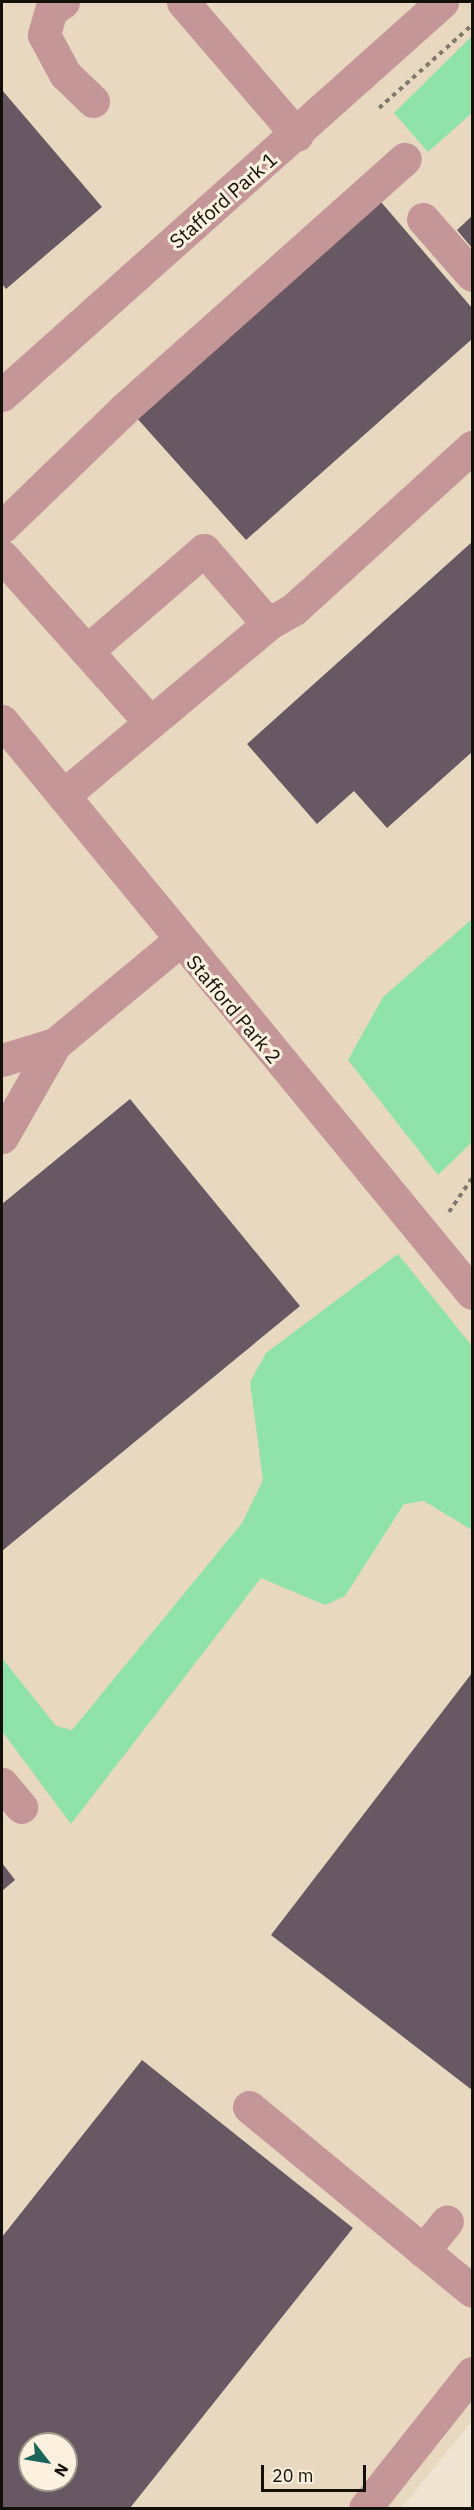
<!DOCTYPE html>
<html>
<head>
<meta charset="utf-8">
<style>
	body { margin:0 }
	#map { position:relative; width:474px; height:2510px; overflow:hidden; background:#efe4d1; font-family:"IBM Plex Sans",sans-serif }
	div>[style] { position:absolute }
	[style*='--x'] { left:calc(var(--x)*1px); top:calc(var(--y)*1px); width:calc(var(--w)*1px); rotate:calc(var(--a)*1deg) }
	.built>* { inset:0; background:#e7d8bf }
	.green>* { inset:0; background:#90e2ab }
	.building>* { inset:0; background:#685864 }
	.path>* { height:4px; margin-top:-2px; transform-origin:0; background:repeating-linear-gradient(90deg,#80796c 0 4.5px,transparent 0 9px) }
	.minor>* { height:33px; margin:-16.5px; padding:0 16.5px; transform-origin:16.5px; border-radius:16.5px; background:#c59698 }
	span { translate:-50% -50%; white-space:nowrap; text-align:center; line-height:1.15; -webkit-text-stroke:6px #fcf1de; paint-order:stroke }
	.street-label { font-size:20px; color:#130f09 }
	.frame { position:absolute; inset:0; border:3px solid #130f09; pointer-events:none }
	.north { position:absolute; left:18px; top:2432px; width:60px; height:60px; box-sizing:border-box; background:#fcf1de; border:2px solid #9f9789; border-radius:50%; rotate:121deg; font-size:16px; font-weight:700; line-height:24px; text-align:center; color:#130f09 }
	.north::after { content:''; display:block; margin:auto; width:21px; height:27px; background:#19645b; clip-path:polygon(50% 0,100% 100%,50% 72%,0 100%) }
	.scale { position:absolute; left:261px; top:2465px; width:105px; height:27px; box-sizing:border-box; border:3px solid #130f09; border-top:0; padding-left:8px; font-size:18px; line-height:21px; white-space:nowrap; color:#130f09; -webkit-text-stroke:4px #fcf1de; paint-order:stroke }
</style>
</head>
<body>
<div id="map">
	<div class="built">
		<div style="clip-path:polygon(evenodd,2px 2px,472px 2px,472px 2421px,401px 2508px,2px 2508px,2px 2px,30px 2444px,66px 2444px,66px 2480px,30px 2480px,30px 2444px)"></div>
	</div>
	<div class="green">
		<div style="clip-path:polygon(472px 36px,472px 113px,428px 152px,394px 113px)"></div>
		<div style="clip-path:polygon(472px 919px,472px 1142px,438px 1175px,348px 1060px,383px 997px)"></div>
		<div style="clip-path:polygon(398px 1254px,472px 1346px,472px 1530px,424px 1501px,404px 1504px,345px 1596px,325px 1605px,261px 1578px,71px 1824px,2px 1731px,2px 1658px,56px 1726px,72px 1730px,242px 1523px,263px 1480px,250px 1382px,266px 1353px)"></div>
	</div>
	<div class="building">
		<div style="clip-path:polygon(2px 90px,102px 207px,6px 289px,2px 284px)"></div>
		<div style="clip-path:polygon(381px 202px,472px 308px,472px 339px,246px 540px,135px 416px)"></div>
		<div style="clip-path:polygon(472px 216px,472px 248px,457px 230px)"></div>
		<div style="clip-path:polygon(472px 542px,472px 752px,387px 828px,354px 791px,317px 824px,247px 744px)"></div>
		<div style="clip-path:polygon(130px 1099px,300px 1306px,2px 1551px,2px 1204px)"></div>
		<div style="clip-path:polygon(472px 1673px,472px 2090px,271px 1935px)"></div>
		<div style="clip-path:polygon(2px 1863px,15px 1880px,2px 1891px)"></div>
		<div style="clip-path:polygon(evenodd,142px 2060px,353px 2228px,130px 2508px,2px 2508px,2px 2237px,142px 2060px,30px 2444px,66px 2444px,66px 2480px,30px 2480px,30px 2444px)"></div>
	</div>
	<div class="path">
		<div style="--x:379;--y:108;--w:125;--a:-41.7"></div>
		<div style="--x:449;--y:1212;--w:41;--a:-55.9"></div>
	</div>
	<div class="minor">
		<div style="--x:63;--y:2;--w:14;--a:146"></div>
		<div style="--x:51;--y:10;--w:26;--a:106"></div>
		<div style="--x:44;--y:35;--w:44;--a:61.7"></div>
		<div style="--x:65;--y:74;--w:39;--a:44"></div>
		<div style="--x:183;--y:2;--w:175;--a:49.4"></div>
		<div style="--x:423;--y:219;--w:74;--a:48.8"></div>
		<div style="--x:2;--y:395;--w:590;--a:-41.77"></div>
		<div style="--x:2;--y:527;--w:170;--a:-44"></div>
		<div style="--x:124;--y:409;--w:376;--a:-41.7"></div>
		<div style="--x:2;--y:556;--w:222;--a:48.3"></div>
		<div style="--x:88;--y:650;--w:153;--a:-40.8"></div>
		<div style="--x:204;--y:550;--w:98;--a:49.1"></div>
		<div style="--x:2;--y:721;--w:740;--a:50.59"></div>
		<div style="--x:65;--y:794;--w:265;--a:-39.9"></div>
		<div style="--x:268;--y:624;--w:30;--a:-30"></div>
		<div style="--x:294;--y:609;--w:241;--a:-42.3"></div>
		<div style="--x:2;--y:1060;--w:55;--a:-16.8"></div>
		<div style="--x:2;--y:1137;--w:107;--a:-60.3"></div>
		<div style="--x:55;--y:1044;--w:160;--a:-39.7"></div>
		<div style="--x:2;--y:1784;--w:30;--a:50"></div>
		<div style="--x:249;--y:2107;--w:289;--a:39.5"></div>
		<div style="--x:423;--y:2251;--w:38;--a:-51"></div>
		<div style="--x:365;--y:2508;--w:172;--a:-51.6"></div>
	</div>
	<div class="street-label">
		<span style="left:223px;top:200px;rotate:-41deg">Stafford Park 1</span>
		<span style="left:234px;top:1009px;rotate:50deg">Stafford Park 2</span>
	</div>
	<div class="frame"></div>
	<div class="north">N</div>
	<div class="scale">20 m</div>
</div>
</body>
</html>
